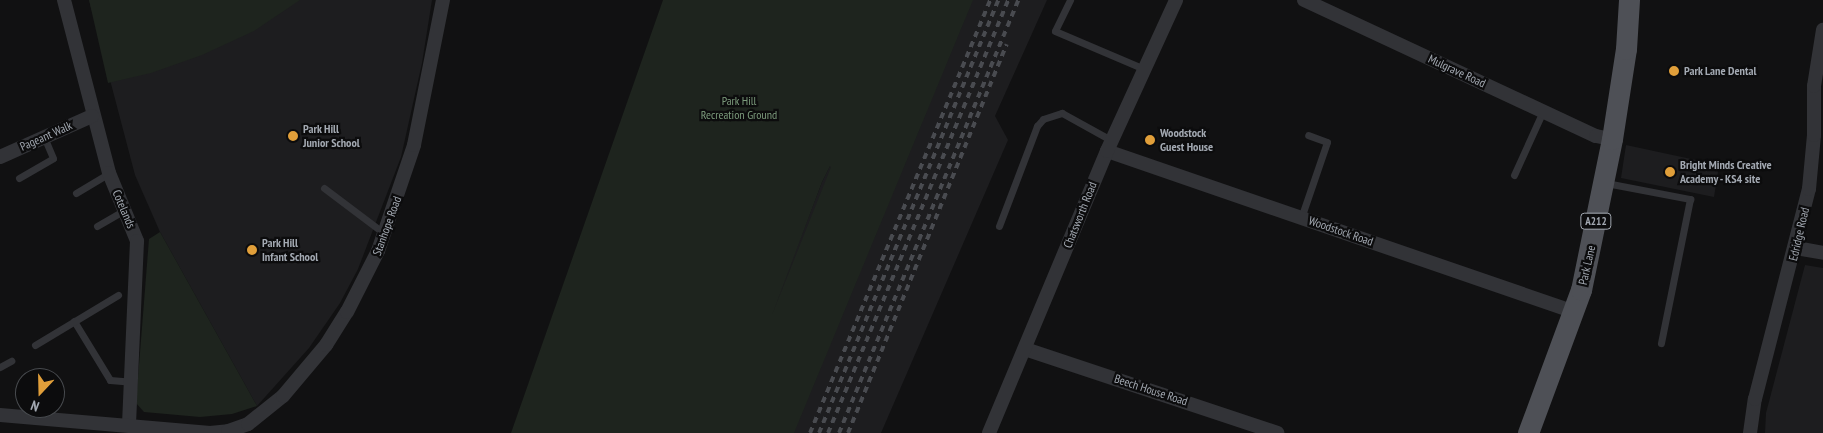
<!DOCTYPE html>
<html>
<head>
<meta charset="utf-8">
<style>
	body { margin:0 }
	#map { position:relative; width:1823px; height:433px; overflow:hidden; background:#111112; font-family:"PT Sans Narrow",sans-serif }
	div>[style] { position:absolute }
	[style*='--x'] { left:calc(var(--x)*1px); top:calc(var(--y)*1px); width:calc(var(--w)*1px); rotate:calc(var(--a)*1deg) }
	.built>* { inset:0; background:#1d1d1f }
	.green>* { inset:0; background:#1e241e }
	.service>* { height:7px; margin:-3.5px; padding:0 3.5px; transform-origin:3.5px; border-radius:3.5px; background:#323337 }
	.minor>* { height:14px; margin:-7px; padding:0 7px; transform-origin:7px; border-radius:7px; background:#323337 }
	.primary>* { height:21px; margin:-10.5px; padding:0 10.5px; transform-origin:10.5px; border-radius:10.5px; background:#4e5056 }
	.rail>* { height:4px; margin-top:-2px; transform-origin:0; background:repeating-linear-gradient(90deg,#494b50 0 6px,transparent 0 11px) }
	.dots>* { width:14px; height:14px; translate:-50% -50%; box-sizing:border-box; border:2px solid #0c0c0d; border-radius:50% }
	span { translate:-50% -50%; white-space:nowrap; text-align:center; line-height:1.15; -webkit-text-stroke:4.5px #0c0c0d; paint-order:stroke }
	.shield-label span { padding:1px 4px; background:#0c0c0d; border:1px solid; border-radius:4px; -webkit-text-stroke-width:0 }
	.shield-label { font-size:11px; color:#a3a9b2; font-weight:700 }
	.street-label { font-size:12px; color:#a3a9b2 }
	.poi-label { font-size:12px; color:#a3a9b2; font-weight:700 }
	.left { translate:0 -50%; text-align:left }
	.park-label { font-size:12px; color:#7c9b7c }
	.north { position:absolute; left:15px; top:368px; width:50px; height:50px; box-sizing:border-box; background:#0c0c0d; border:1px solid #484b4f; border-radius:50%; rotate:201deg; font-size:14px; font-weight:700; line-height:20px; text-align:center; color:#a3a9b2 }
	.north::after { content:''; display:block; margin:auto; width:18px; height:22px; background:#e19f3a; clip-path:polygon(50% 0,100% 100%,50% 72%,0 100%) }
</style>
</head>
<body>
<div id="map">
	<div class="built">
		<div style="clip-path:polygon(89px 0,432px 0,422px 63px,401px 157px,358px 269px,340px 303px,309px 348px,257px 406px,160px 232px,135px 175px)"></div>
		<div style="clip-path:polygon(912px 0,1047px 0,995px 116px,1008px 140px,881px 433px,764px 433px,749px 372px,822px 182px)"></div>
		<div style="clip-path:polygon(1626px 145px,1719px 165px,1714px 197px,1621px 178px)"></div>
		<div style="clip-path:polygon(1805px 265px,1823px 268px,1823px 433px,1765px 433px,1766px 413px)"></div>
	</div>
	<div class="green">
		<div style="clip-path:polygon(89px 0,300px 0,254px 31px,202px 55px,151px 73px,108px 83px)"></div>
		<div style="clip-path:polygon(evenodd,663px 0,973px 0,794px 433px,511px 433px,663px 0,830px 166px,831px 167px,772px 315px,822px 182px,830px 166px)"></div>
		<div style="clip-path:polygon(160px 232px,257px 406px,232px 414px,200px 417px,144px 412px,136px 403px,149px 239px)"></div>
	</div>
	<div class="service">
		<div style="--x:1070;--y:0;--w:34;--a:116"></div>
		<div style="--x:1055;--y:31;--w:97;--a:23.1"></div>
		<div style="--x:1514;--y:175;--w:70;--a:-65.6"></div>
		<div style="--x:19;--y:178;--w:39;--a:-30"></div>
		<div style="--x:53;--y:158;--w:23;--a:-113"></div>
		<div style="--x:1606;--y:183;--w:86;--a:10.8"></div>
		<div style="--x:1690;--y:199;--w:147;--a:101.4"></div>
		<div style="--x:324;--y:188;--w:76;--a:37"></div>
		<div style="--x:76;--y:193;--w:39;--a:-31"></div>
		<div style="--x:1301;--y:218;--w:80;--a:-71.1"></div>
		<div style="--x:1327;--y:142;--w:20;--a:-160"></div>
		<div style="--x:97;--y:226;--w:32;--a:-30"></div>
		<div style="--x:999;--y:226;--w:107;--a:-69.2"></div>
		<div style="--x:1037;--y:126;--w:9;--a:-49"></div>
		<div style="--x:1043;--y:119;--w:20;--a:-18"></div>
		<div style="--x:1062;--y:113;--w:56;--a:28.9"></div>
		<div style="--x:74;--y:321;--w:69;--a:58.6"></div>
		<div style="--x:110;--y:380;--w:21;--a:5"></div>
		<div style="--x:35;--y:345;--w:97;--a:-31.1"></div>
		<div style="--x:0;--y:367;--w:13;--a:-29"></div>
	</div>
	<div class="minor">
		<div style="--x:64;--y:0;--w:179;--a:75.4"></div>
		<div style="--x:109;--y:173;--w:74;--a:67.6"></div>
		<div style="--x:137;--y:241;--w:184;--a:92.5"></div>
		<div style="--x:1304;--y:0;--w:322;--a:25"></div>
		<div style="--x:1596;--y:136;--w:16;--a:11"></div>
		<div style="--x:1107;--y:151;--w:495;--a:19"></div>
		<div style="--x:0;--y:157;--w:101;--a:-24"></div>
		<div style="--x:1796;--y:248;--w:27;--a:10"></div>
		<div style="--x:1025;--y:349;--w:266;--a:18.4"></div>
		<div style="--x:0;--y:415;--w:211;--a:4.9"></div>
		<div style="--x:210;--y:433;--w:18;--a:-6"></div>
		<div style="--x:228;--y:431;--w:21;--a:-19"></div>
		<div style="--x:248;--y:424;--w:45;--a:-38.7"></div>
		<div style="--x:283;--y:396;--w:67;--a:-49.9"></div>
		<div style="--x:326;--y:345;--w:39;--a:-58"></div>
		<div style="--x:347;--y:312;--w:68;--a:-63.1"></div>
		<div style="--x:378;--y:251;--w:112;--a:-71.2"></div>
		<div style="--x:414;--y:145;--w:148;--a:-78.7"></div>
		<div style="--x:989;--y:433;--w:306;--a:-67.3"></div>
		<div style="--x:1107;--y:151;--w:166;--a:-65.4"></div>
		<div style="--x:1750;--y:433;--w:34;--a:-82"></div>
		<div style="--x:1755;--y:399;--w:217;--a:-75.6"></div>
		<div style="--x:1809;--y:189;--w:54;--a:-84.7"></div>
		<div style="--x:1814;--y:135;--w:49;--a:-90"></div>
		<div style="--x:1814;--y:86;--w:57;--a:-80.9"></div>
	</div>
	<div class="primary">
		<div style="--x:1528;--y:433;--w:153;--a:-69.7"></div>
		<div style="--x:1581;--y:290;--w:154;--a:-78.4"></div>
		<div style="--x:1612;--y:139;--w:91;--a:-81.2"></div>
		<div style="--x:1626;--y:49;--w:49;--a:-86.5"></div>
	</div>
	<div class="rail">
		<div style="--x:810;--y:433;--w:469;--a:-67.4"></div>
		<div style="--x:819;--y:433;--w:469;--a:-67.5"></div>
		<div style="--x:828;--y:433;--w:469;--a:-67.4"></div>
		<div style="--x:839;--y:433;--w:469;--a:-67.5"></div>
		<div style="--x:848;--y:433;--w:420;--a:-67.8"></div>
	</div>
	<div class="dots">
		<div style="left:1674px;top:71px;background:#e19f3a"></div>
		<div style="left:293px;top:136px;background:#e19f3a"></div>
		<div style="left:1150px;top:140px;background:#e19f3a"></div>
		<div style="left:1670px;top:172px;background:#e19f3a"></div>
		<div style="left:252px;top:250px;background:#e19f3a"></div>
	</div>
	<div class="shield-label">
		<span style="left:1596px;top:221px">A212</span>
	</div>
	<div class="street-label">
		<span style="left:1457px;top:71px;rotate:25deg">Mulgrave Road</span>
		<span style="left:46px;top:136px;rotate:-24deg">Pageant Walk</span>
		<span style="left:124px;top:209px;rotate:67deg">Cotelands</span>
		<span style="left:1080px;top:215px;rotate:-68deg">Chatsworth Road</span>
		<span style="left:387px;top:226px;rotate:-70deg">Stanhope Road</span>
		<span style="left:1341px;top:231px;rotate:19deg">Woodstock Road</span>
		<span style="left:1799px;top:234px;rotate:-77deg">Edridge Road</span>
		<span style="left:1587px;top:265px;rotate:-77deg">Park Lane</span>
		<span style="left:1151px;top:390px;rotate:18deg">Beech House Road</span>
	</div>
	<div class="poi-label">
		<span class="left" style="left:1684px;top:71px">Park Lane Dental</span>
		<span class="left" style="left:303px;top:136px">Park Hill<br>Junior School</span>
		<span class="left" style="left:1160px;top:140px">Woodstock<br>Guest House</span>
		<span class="left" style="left:1680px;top:172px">Bright Minds Creative<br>Academy - KS4 site</span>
		<span class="left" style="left:262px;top:250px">Park Hill<br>Infant School</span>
	</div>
	<div class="park-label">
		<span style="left:739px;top:108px">Park Hill<br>Recreation Ground</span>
	</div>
	<div class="north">N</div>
</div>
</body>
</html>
